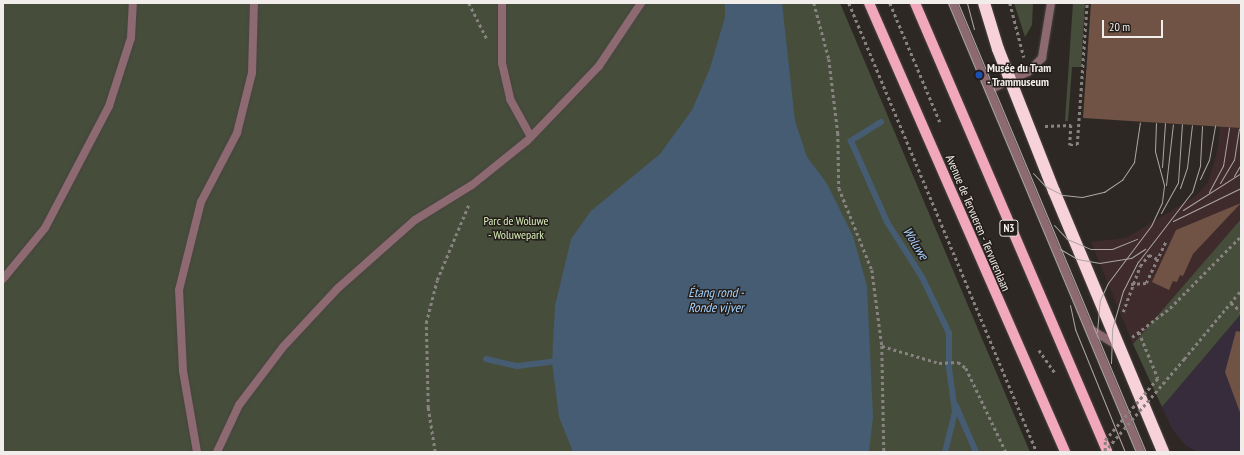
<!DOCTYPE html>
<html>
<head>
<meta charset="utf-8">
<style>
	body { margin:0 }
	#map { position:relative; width:1244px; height:455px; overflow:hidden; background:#2e2825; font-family:"PT Sans Narrow",sans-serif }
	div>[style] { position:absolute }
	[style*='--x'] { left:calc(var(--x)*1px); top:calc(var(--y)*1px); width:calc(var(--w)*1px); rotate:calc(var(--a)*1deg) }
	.commercial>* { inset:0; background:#372c3b }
	.industrial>* { inset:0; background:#3f2b2b }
	.green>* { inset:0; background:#464d3b }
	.water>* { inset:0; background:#455c73 }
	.stream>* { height:6px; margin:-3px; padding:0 3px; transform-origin:3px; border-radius:3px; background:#455c73 }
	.building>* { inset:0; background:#705344 }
	.path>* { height:2.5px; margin-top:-1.25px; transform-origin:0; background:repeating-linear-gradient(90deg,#888381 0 3px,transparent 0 6px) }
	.roads { filter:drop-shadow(0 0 1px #494441) drop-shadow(0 0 1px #494441) }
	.lane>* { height:8px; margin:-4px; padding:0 4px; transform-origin:4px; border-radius:4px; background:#8d6972 }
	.street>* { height:8px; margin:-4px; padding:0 4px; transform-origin:4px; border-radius:4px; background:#8d6972 }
	.primary>* { height:10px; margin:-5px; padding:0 5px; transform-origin:5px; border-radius:5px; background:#f1a7bc }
	.highway>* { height:12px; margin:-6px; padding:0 6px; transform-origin:6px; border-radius:6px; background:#f7d2db }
	.tram>* { height:1px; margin:-0.5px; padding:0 0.5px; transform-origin:0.5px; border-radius:0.5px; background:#aca7a5 }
	.path-bridge>* { height:2.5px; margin-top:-1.25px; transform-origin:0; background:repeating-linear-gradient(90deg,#888381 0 3px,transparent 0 6px) }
	.dots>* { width:11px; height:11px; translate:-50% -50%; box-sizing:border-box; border:2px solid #241e1b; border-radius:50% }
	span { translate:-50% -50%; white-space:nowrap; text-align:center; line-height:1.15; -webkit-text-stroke:3px #241e1b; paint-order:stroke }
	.shield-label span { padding:1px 3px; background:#241e1b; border:1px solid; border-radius:3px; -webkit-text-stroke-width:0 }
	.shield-label { font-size:11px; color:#f1edeb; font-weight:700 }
	.poi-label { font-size:12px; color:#f1edeb; font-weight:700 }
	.left { translate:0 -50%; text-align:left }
	.park-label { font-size:12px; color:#d7eeb7 }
	.street-label { font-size:12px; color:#f1edeb }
	.water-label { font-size:13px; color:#a7d3fe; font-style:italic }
	.frame { position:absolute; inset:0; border:4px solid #f1edeb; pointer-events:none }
	.scale { position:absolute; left:1102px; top:20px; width:61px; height:18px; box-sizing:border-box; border:2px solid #f1edeb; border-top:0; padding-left:5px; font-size:12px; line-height:14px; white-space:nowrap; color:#f1edeb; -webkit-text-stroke:3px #241e1b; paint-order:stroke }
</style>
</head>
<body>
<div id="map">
	<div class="commercial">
		<div style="clip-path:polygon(1241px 314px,1241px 452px,1197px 452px,1184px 444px,1173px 430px,1162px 407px)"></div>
	</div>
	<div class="industrial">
		<div style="clip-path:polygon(1230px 3px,1241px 3px,1241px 219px,1133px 344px,1091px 242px,1126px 238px,1196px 196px,1208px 183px,1218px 148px)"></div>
	</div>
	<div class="green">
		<div style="clip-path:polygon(3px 3px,840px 3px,1030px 452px,3px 452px)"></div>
		<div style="clip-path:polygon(1014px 3px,1033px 3px,1032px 25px,1025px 37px)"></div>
		<div style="clip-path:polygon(1073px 3px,1085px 3px,1081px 67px,1072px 67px,1068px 121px,1065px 121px)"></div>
		<div style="clip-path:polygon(1241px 219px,1241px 314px,1162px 407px,1133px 344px)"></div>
	</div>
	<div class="water">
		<div style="clip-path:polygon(725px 3px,782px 3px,795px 121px,807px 157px,826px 182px,853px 236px,867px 286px,873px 417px,869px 452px,573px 452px,559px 417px,552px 362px,555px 306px,571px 239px,591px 211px,660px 154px,692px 110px,710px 68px,725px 17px)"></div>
	</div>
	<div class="stream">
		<div style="--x:881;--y:122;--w:36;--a:148"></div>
		<div style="--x:851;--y:141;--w:89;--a:66"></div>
		<div style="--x:887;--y:222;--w:65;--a:57.5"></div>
		<div style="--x:922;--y:277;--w:62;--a:64.3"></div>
		<div style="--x:949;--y:333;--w:35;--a:90"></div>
		<div style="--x:949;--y:368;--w:44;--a:82.2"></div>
		<div style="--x:955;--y:412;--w:41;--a:104"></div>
		<div style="--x:486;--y:359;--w:32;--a:13"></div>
		<div style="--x:517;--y:366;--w:35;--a:-7"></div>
		<div style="--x:956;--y:406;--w:50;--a:66.5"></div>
	</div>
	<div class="building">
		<div style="clip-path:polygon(1091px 3px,1241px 3px,1241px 128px,1083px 118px)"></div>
		<div style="clip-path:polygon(1241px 203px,1193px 254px,1183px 276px,1180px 275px,1177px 282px,1173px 281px,1169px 290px,1152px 282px,1176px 230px)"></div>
		<div style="clip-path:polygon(1236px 331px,1241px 332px,1241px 415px,1225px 372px)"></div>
	</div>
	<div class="path">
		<div style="--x:469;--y:3;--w:40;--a:63.4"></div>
		<div style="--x:814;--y:3;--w:58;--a:75"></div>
		<div style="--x:829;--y:59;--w:75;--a:83.1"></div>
		<div style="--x:838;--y:133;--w:55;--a:89"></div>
		<div style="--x:839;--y:188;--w:88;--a:68.1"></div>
		<div style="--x:872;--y:270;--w:77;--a:82.5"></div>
		<div style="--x:882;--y:346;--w:106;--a:88.9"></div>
		<div style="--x:849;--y:3;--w:487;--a:67.3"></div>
		<div style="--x:890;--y:3;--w:129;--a:67.2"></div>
		<div style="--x:1010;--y:3;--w:56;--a:75.5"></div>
		<div style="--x:1045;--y:126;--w:26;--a:-2"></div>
		<div style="--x:1071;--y:125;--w:20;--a:93"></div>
		<div style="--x:1070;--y:145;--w:7;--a:0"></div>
		<div style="--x:1077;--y:145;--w:142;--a:-86"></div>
		<div style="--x:1131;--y:284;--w:15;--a:-4"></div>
		<div style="--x:1146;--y:283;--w:47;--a:-64.5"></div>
		<div style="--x:1231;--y:303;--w:13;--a:39"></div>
		<div style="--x:1123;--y:312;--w:49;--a:-69.7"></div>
		<div style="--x:1140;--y:266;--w:14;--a:-51"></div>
		<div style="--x:1149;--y:255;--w:10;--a:24"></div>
		<div style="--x:1139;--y:332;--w:50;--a:67.6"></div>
		<div style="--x:1132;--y:337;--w:48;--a:-37.3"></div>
		<div style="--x:1170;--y:308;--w:101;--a:-45.4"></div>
		<div style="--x:882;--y:346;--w:59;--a:16.6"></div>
		<div style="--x:939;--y:363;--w:19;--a:-3"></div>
		<div style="--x:958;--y:362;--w:10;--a:37"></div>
		<div style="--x:966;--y:368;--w:93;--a:64.5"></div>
		<div style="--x:1039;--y:350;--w:29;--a:55"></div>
		<div style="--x:1184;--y:359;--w:89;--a:-50.4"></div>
		<div style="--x:435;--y:452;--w:45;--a:-99"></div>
		<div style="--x:428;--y:408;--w:85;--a:-91.3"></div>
		<div style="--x:426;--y:323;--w:44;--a:-75.7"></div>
		<div style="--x:437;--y:280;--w:82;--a:-67.2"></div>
	</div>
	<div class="roads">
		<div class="lane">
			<div style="--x:953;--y:3;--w:487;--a:67.3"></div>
			<div style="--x:1090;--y:329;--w:35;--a:31"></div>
		</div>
		<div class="street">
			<div style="--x:502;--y:3;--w:60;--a:90"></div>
			<div style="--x:502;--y:63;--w:37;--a:77"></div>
			<div style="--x:510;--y:99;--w:43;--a:61.1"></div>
			<div style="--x:989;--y:90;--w:43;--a:-24.8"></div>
			<div style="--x:1028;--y:72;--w:20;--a:-45"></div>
			<div style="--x:1042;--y:58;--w:56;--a:-80.7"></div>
			<div style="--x:3;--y:279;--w:66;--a:-50.5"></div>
			<div style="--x:45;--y:228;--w:138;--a:-62.3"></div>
			<div style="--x:109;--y:106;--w:71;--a:-72.1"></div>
			<div style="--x:131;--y:38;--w:35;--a:-87"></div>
			<div style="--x:197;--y:452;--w:82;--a:-99.8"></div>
			<div style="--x:183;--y:371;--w:81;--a:-92.8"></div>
			<div style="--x:179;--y:290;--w:91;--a:-76"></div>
			<div style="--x:201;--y:202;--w:78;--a:-62.4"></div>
			<div style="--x:237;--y:133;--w:62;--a:-76"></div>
			<div style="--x:252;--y:73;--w:70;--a:-88.4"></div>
			<div style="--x:217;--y:452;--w:52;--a:-64.9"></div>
			<div style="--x:239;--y:405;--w:73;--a:-52.8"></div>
			<div style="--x:283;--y:347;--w:79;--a:-47"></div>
			<div style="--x:337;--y:289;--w:104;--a:-41.5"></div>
			<div style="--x:415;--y:220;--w:67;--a:-31.6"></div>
			<div style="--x:472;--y:185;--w:70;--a:-38.7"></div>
			<div style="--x:527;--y:141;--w:104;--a:-46.2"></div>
			<div style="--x:599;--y:66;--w:76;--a:-56.3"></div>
		</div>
		<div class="primary">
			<div style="--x:869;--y:3;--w:490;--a:66.4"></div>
			<div style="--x:915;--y:3;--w:488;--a:66.8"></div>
		</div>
		<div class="highway">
			<div style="--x:984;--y:3;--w:48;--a:73.1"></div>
			<div style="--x:998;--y:49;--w:153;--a:68.5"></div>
			<div style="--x:1054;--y:191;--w:283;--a:67.3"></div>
		</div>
	</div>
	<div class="tram">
		<div style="--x:948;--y:3;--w:487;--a:67.3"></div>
		<div style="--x:958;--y:3;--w:487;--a:67.3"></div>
		<div style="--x:967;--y:3;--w:27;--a:75"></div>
		<div style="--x:1162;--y:167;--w:44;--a:-86.1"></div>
		<div style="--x:1033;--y:173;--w:18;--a:47"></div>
		<div style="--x:1045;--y:186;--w:20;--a:27"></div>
		<div style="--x:1063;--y:195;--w:19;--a:6"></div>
		<div style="--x:1082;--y:197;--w:23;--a:-13"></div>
		<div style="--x:1104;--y:192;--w:22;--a:-34"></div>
		<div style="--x:1122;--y:180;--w:22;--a:-56"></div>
		<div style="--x:1134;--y:162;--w:40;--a:-81.5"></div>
		<div style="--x:1234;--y:176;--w:14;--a:-60"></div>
		<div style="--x:1200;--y:179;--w:21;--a:-65"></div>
		<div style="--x:1209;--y:160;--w:35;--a:-80"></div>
		<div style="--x:1220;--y:183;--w:27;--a:-59"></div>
		<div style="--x:1234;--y:160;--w:32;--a:-81"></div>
		<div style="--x:1166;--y:185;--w:61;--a:-83.5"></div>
		<div style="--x:1180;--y:188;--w:21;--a:-71"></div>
		<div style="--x:1187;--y:168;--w:43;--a:-83.4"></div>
		<div style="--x:1209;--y:192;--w:30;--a:-62"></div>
		<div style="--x:1223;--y:166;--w:39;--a:-81"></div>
		<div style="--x:1183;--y:210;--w:69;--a:-32.5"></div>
		<div style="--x:1161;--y:213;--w:35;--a:-61"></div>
		<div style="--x:1178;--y:182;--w:58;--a:-86.1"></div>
		<div style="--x:1173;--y:221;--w:76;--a:-25.9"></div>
		<div style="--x:1054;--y:225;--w:19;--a:47"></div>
		<div style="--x:1067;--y:239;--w:26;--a:23"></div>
		<div style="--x:1091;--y:249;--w:21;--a:0"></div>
		<div style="--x:1112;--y:249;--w:27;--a:-22"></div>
		<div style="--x:1060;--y:249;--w:20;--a:30"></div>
		<div style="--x:1077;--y:259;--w:22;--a:10"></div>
		<div style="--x:1099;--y:263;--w:32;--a:-9"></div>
		<div style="--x:1131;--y:258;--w:17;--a:-33"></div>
		<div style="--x:1070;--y:305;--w:25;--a:78"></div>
		<div style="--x:1075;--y:329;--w:133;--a:67.9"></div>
		<div style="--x:1097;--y:332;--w:32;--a:-85"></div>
		<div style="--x:1100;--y:300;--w:19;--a:-65"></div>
		<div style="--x:1108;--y:283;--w:71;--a:-53"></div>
		<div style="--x:1151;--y:226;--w:26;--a:-65"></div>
		<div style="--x:1162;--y:202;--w:17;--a:-83"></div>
		<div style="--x:1164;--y:185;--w:35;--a:-105"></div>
		<div style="--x:1155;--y:151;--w:28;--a:-88"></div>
		<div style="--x:1111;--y:363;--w:34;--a:-88"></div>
		<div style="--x:1112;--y:329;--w:40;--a:-74"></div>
		<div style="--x:1123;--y:291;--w:33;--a:-63"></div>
		<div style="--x:1138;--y:262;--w:88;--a:-52.4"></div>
		<div style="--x:1192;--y:192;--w:28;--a:-73"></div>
		<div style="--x:1200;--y:165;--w:39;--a:-87"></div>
	</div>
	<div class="path-bridge">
		<div style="--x:1105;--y:451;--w:11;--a:-90"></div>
		<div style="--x:1105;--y:440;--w:82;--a:-49.5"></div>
		<div style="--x:1104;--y:452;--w:123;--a:-49.3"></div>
	</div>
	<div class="dots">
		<div style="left:979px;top:75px;background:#1a4fb4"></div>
	</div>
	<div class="shield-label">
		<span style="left:1009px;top:228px">N3</span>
	</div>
	<div class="poi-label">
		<span class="left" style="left:987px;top:75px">Musée du Tram<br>- Trammuseum</span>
	</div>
	<div class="park-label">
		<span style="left:516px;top:228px">Parc de Woluwe<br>- Woluwepark</span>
	</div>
	<div class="street-label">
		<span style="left:978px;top:223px;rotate:67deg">Avenue de Tervueren - Tervurenlaan</span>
	</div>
	<div class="water-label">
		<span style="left:915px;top:244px;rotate:58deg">Woluwe</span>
		<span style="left:716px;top:301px">Étang rond -<br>Ronde vijver</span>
	</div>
	<div class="frame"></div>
	<div class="scale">20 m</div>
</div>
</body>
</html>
